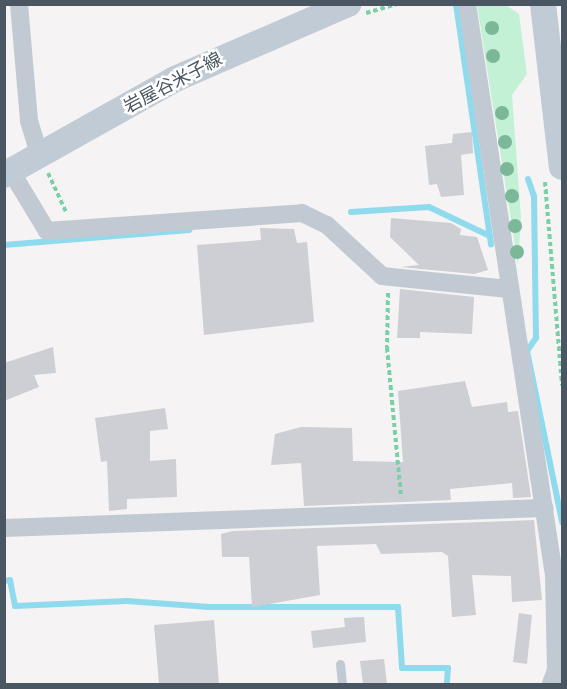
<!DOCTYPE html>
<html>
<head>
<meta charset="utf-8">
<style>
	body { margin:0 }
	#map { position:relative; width:567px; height:689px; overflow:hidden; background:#f5f3f3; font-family:Karla,"Noto Sans JP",sans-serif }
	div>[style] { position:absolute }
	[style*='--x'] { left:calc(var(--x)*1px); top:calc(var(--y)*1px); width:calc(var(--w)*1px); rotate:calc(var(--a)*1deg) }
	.green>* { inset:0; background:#c3f1d5 }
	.stream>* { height:6px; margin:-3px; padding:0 3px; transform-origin:3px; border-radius:3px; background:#90daee }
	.building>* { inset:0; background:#cdcfd5 }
	.path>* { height:4px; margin-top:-2px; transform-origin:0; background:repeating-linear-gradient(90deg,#7ad0a6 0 4.5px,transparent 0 7.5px) }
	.lane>* { height:9px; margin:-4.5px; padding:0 4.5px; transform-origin:4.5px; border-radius:4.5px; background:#c1cad2 }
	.street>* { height:18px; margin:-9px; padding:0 9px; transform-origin:9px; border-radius:9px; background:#c1cad2 }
	.secondary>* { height:26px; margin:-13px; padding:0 13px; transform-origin:13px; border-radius:13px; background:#c1cbd6 }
	.trees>* { width:14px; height:14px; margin:-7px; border-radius:50%; background:#7bb799 }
	span { translate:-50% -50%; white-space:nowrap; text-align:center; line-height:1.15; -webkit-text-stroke:5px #fff; paint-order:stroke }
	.street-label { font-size:18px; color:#4a5661 }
	.frame { position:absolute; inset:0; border:6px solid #4a5661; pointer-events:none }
</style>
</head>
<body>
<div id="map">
	<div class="green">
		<div style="clip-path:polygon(477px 5px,506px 5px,519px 14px,527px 74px,512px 95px,521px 218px,518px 264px)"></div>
	</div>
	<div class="stream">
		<div style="--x:456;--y:4;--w:243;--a:81.7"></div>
		<div style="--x:528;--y:179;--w:18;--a:71"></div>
		<div style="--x:534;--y:196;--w:142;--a:89.2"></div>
		<div style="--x:536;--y:338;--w:16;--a:125"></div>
		<div style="--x:527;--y:351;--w:175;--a:78.4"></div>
		<div style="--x:351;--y:212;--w:78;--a:-3.7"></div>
		<div style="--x:429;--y:207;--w:68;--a:25.4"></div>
		<div style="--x:4;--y:245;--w:186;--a:-4.6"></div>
		<div style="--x:4;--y:581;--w:6;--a:-9"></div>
		<div style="--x:10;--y:580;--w:26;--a:79"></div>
		<div style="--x:15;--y:606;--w:112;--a:-2.6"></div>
		<div style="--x:127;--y:601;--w:82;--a:4.2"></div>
		<div style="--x:209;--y:607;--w:189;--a:0"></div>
		<div style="--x:398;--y:607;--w:61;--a:86.2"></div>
		<div style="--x:402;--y:668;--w:46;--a:0"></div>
		<div style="--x:448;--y:668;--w:16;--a:94"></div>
	</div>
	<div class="building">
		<div style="clip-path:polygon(472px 132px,473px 153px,461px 155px,464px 195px,441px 197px,437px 184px,429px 185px,425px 146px,452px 143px,453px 134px)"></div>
		<div style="clip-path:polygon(391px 218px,451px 223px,461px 229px,460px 235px,477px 237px,488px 270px,474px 274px,400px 267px,419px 265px,390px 237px)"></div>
		<div style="clip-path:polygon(260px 228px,294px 229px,297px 243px,307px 242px,314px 322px,204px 335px,197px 245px,261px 240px)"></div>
		<div style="clip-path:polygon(400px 289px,474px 297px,472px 334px,420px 332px,420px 338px,397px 338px)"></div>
		<div style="clip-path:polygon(53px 347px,56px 373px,34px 375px,39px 387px,4px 401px,4px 363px)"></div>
		<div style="clip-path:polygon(465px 381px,472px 407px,507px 402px,508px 412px,518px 411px,531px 497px,513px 498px,512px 483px,450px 489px,451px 500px,304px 506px,301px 463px,271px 465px,275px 434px,301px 427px,352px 428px,353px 461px,403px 462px,398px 391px)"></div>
		<div style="clip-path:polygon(165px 408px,168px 429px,150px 431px,150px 461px,176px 459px,177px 497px,127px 499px,127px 509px,109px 511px,107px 461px,101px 462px,95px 418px)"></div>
		<div style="clip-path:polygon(534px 520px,542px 600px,512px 602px,511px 576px,472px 575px,476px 615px,452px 617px,448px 556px,442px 552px,381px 554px,376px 544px,317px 546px,320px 595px,252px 607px,249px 557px,222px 557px,221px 534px,233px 531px)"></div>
		<div style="clip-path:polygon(519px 613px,532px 615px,527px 664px,513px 662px)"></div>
		<div style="clip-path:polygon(364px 617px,366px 642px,313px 648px,311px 631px,345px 627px,344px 618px)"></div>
		<div style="clip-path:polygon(214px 620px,219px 684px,159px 684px,154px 625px)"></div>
		<div style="clip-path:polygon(384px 659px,387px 684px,363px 684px,360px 661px)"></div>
	</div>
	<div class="path">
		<div style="--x:366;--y:13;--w:33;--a:-16"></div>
		<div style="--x:48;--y:173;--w:43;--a:65.2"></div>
		<div style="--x:545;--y:182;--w:204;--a:85.2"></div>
		<div style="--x:388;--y:293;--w:55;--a:91"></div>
		<div style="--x:387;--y:348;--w:150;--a:84.6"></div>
	</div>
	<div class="lane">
		<div style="--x:340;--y:664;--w:20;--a:84"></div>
	</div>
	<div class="street">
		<div style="--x:19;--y:4;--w:117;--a:85.1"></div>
		<div style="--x:29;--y:121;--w:38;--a:73"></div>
		<div style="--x:467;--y:4;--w:578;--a:81.34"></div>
		<div style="--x:554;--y:575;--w:95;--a:88.8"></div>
		<div style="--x:556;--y:670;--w:15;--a:110"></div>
		<div style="--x:12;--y:173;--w:68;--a:58.9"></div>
		<div style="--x:47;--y:231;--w:256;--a:-4"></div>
		<div style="--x:302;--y:213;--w:28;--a:26"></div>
		<div style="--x:327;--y:225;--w:75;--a:42.8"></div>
		<div style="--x:382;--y:276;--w:127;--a:5.9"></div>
		<div style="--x:4;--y:528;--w:541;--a:-2.12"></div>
	</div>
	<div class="secondary">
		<div style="--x:543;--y:4;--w:164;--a:83.4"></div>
		<div style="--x:4;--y:175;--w:196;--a:-29.3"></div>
		<div style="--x:175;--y:79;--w:189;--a:-23.4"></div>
	</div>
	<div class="trees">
		<div style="left:492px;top:28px"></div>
		<div style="left:493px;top:56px"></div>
		<div style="left:502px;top:113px"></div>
		<div style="left:505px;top:142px"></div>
		<div style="left:507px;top:169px"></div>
		<div style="left:512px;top:196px"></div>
		<div style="left:515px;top:226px"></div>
		<div style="left:517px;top:252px"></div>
	</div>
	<div class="street-label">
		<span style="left:173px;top:83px;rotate:-28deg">岩屋谷米子線</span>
	</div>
	<div class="frame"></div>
</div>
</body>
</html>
